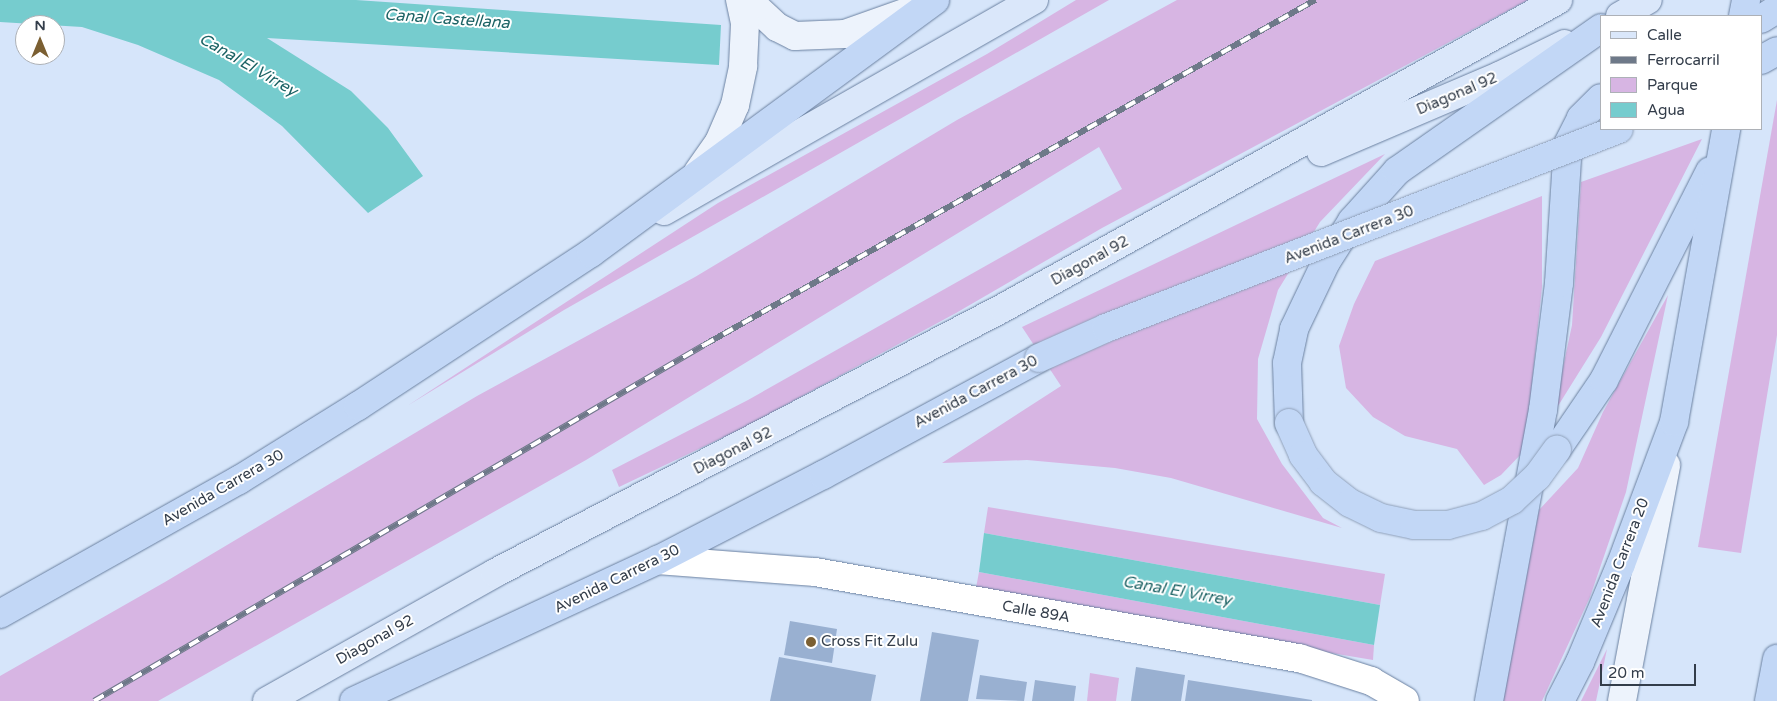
<!DOCTYPE html>
<html>
<head>
<meta charset="utf-8">
<style>
	body { margin:0 }
	#map { position:relative; width:1777px; height:701px; overflow:hidden; background:#d6e5fa; font-family:"Varela Round",sans-serif }
	div>[style] { position:absolute }
	[style*='--x'] { left:calc(var(--x)*1px); top:calc(var(--y)*1px); width:calc(var(--w)*1px); rotate:calc(var(--a)*1deg) }
	.green>* { inset:0; background:#d7b5e3 }
	.water>* { inset:0; background:#76ccce }
	.building>* { inset:0; background:#99b0d1 }
	.roads { filter:drop-shadow(0 0 1px #6a80a0) drop-shadow(0 0 1px #6a80a0) }
	.street>* { height:28px; margin:-14px; padding:0 14px; transform-origin:14px; border-radius:14px; background:#fff }
	.secondary>* { height:28px; margin:-14px; padding:0 14px; transform-origin:14px; border-radius:14px; background:#edf3fc }
	.primary>* { height:28px; margin:-14px; padding:0 14px; transform-origin:14px; border-radius:14px; background:#dae7fa }
	.highway>* { height:28px; margin:-14px; padding:0 14px; transform-origin:14px; border-radius:14px; background:#c2d7f6 }
	.rail>* { height:5.5px; margin-top:-2.75px; transform-origin:0; background:repeating-linear-gradient(90deg,#fff 0 11px,#6e7989 0 22px); box-sizing:border-box; border-block:1px solid #6e7989 }
	.bridges { filter:drop-shadow(0 0 1px #90a1ba) drop-shadow(0 0 1px #90a1ba) }
	.highway-bridge>* { height:28px; margin:-14px; padding:0 14px; transform-origin:14px; border-radius:14px; background:#c2d7f6 }
	.dots>* { width:14px; height:14px; translate:-50% -50%; box-sizing:border-box; border:2px solid #fff; border-radius:50% }
	span { translate:-50% -50%; white-space:nowrap; text-align:center; line-height:1.15; -webkit-text-stroke:4px #fff; paint-order:stroke }
	.street-label { font-size:15px; color:#333d4a }
	.poi-label { font-size:15px; color:#333d4a }
	.left { translate:0 -50%; text-align:left }
	.water-label { font-size:16px; color:#1c6365; font-style:italic }
	.legend { position:absolute; left:1600px; top:15px; width:162px; height:115px; box-sizing:border-box; background:#fff; border:1px solid #adb1b7; margin:0; padding:6px 9px; list-style:none; font-size:15px; color:#333d4a }
	.legend li { display:flex; align-items:center; gap:10px; height:25px }
	.legend b { width:25px; border:1px solid #adb1b7 }
	.north { position:absolute; left:15px; top:15px; width:50px; height:50px; box-sizing:border-box; background:#fff; border:1px solid #adb1b7; border-radius:50%; rotate:0deg; font-size:14px; font-weight:700; line-height:20px; text-align:center; color:#333d4a }
	.north::after { content:''; display:block; margin:auto; width:18px; height:22px; background:#7b5f32; clip-path:polygon(50% 0,100% 100%,50% 72%,0 100%) }
	.scale { position:absolute; left:1600px; top:664px; width:96px; height:22px; box-sizing:border-box; border:2px solid #333d4a; border-top:0; padding-left:6px; font-size:15px; line-height:18px; white-space:nowrap; color:#333d4a; -webkit-text-stroke:4px #fff; paint-order:stroke }
</style>
</head>
<body>
<div id="map">
	<div class="green">
		<div style="clip-path:polygon(1076px 0,1109px 0,564px 310px,407px 406px,718px 203px,987px 54px)"></div>
		<div style="clip-path:polygon(1177px 0,1528px 0,1102px 228px,956px 313px,745px 427px,619px 487px,612px 470px,748px 400px,1122px 189px,1099px 147px,586px 460px,158px 701px,0 701px,0 676px,165px 582px,477px 396px,695px 277px,957px 120px)"></div>
		<div style="clip-path:polygon(1777px 100px,1777px 335px,1741px 553px,1698px 547px)"></div>
		<div style="clip-path:polygon(1702px 139px,1601px 337px,1553px 414px,1572px 325px,1581px 182px)"></div>
		<div style="clip-path:polygon(1385px 154px,1320px 222px,1278px 290px,1258px 359px,1257px 419px,1282px 464px,1323px 518px,1342px 528px,1171px 478px,1115px 468px,1027px 460px,942px 463px,1061px 386px,1022px 327px)"></div>
		<div style="clip-path:polygon(1542px 196px,1542px 287px,1525px 450px,1501px 475px,1484px 485px,1457px 449px,1405px 436px,1373px 417px,1346px 388px,1339px 346px,1354px 304px,1375px 261px)"></div>
		<div style="clip-path:polygon(1668px 295px,1626px 492px,1590px 597px,1542px 701px,1503px 701px,1539px 510px,1578px 468px,1603px 412px)"></div>
		<div style="clip-path:polygon(988px 507px,1385px 574px,1380px 605px,984px 533px)"></div>
		<div style="clip-path:polygon(979px 572px,1374px 645px,1373px 660px,975px 593px)"></div>
		<div style="clip-path:polygon(1607px 649px,1596px 701px,1581px 701px)"></div>
		<div style="clip-path:polygon(1090px 673px,1119px 678px,1116px 701px,1087px 701px)"></div>
	</div>
	<div class="water">
		<div style="clip-path:polygon(0 0,356px 0,721px 25px,719px 65px,267px 38px,351px 91px,388px 128px,423px 176px,368px 213px,282px 126px,219px 80px,138px 45px,82px 27px,0 22px)"></div>
		<div style="clip-path:polygon(984px 533px,1380px 605px,1374px 645px,979px 572px)"></div>
	</div>
	<div class="building">
		<div style="clip-path:polygon(790px 621px,837px 629px,832px 663px,784px 655px)"></div>
		<div style="clip-path:polygon(932px 632px,979px 640px,968px 701px,920px 701px)"></div>
		<div style="clip-path:polygon(779px 657px,876px 675px,871px 701px,770px 701px)"></div>
		<div style="clip-path:polygon(1136px 667px,1185px 675px,1181px 701px,1131px 701px)"></div>
		<div style="clip-path:polygon(980px 675px,1027px 682px,1024px 701px,976px 699px)"></div>
		<div style="clip-path:polygon(1035px 680px,1076px 686px,1074px 701px,1032px 701px)"></div>
		<div style="clip-path:polygon(1188px 680px,1312px 700px,1312px 701px,1185px 701px)"></div>
	</div>
	<div class="roads">
		<div class="street">
			<div style="--x:658;--y:560;--w:157;--a:4.4"></div>
			<div style="--x:815;--y:572;--w:492;--a:10.1"></div>
			<div style="--x:1299;--y:658;--w:76;--a:17.7"></div>
			<div style="--x:1371;--y:681;--w:39;--a:30"></div>
		</div>
		<div class="secondary">
			<div style="--x:748;--y:0;--w:40;--a:43"></div>
			<div style="--x:777;--y:27;--w:20;--a:27"></div>
			<div style="--x:795;--y:36;--w:50;--a:-2.3"></div>
			<div style="--x:845;--y:34;--w:81;--a:-19.6"></div>
			<div style="--x:698;--y:172;--w:37;--a:-55"></div>
			<div style="--x:719;--y:142;--w:40;--a:-66.6"></div>
			<div style="--x:735;--y:105;--w:40;--a:-78"></div>
			<div style="--x:743;--y:66;--w:43;--a:-87.3"></div>
			<div style="--x:745;--y:23;--w:24;--a:-102"></div>
			<div style="--x:1622;--y:701;--w:240;--a:-79.4"></div>
		</div>
		<div class="primary">
			<div style="--x:1620;--y:16;--w:32;--a:-30"></div>
			<div style="--x:1321;--y:152;--w:194;--a:-23.1"></div>
			<div style="--x:1499;--y:76;--w:73;--a:-25.9"></div>
			<div style="--x:664;--y:211;--w:426;--a:-29.7"></div>
			<div style="--x:267;--y:701;--w:261;--a:-29.3"></div>
			<div style="--x:495;--y:573;--w:573;--a:-27.55"></div>
			<div style="--x:1003;--y:308;--w:635;--a:-29.03"></div>
		</div>
		<div class="highway">
			<div style="--x:1743;--y:16;--w:16;--a:-79"></div>
			<div style="--x:1761;--y:19;--w:19;--a:-32"></div>
			<div style="--x:1761;--y:60;--w:18;--a:-29"></div>
			<div style="--x:1289;--y:423;--w:60;--a:-91.9"></div>
			<div style="--x:1287;--y:363;--w:35;--a:-78"></div>
			<div style="--x:1294;--y:329;--w:74;--a:-64.5"></div>
			<div style="--x:1326;--y:262;--w:49;--a:-57.6"></div>
			<div style="--x:1352;--y:221;--w:67;--a:-48"></div>
			<div style="--x:1397;--y:171;--w:249;--a:-35"></div>
			<div style="--x:1557;--y:449;--w:83;--a:-55.7"></div>
			<div style="--x:1604;--y:380;--w:234;--a:-63.1"></div>
			<div style="--x:0;--y:614;--w:274;--a:-29.3"></div>
			<div style="--x:239;--y:480;--w:140;--a:-31.9"></div>
			<div style="--x:358;--y:406;--w:279;--a:-33.3"></div>
			<div style="--x:591;--y:253;--w:427;--a:-36.3"></div>
			<div style="--x:354;--y:701;--w:335;--a:-24.9"></div>
			<div style="--x:658;--y:560;--w:186;--a:-27.3"></div>
			<div style="--x:823;--y:475;--w:246;--a:-28.4"></div>
			<div style="--x:1489;--y:701;--w:296;--a:-79.5"></div>
			<div style="--x:1543;--y:410;--w:128;--a:-82.8"></div>
			<div style="--x:1559;--y:283;--w:139;--a:-86.3"></div>
			<div style="--x:1568;--y:144;--w:29;--a:-63"></div>
			<div style="--x:1581;--y:118;--w:28;--a:-45"></div>
			<div style="--x:1560;--y:701;--w:44;--a:-62.9"></div>
			<div style="--x:1580;--y:662;--w:106;--a:-67.3"></div>
			<div style="--x:1621;--y:564;--w:152;--a:-69.5"></div>
			<div style="--x:1674;--y:422;--w:298;--a:-79.9"></div>
			<div style="--x:1769;--y:701;--w:43;--a:-79.2"></div>
		</div>
	</div>
	<div class="rail">
		<div style="--x:94;--y:701;--w:706;--a:-30.27"></div>
		<div style="--x:704;--y:345;--w:702;--a:-29.45"></div>
	</div>
	<div class="bridges">
		<div class="highway-bridge">
			<div style="--x:1039;--y:358;--w:73;--a:-24.1"></div>
			<div style="--x:1106;--y:328;--w:550;--a:-21.2"></div>
			<div style="--x:1289;--y:423;--w:35;--a:66"></div>
			<div style="--x:1303;--y:455;--w:34;--a:53"></div>
			<div style="--x:1323;--y:482;--w:34;--a:38"></div>
			<div style="--x:1350;--y:503;--w:34;--a:26"></div>
			<div style="--x:1381;--y:518;--w:34;--a:12"></div>
			<div style="--x:1414;--y:525;--w:34;--a:0"></div>
			<div style="--x:1448;--y:525;--w:35;--a:-15"></div>
			<div style="--x:1482;--y:516;--w:34;--a:-28"></div>
			<div style="--x:1512;--y:500;--w:34;--a:-43"></div>
			<div style="--x:1537;--y:477;--w:34;--a:-54"></div>
		</div>
	</div>
	<div class="dots">
		<div style="left:811px;top:642px;background:#7b5f32"></div>
	</div>
	<div class="street-label">
		<span style="left:1457px;top:94px;rotate:-23deg">Diagonal 92</span>
		<span style="left:1349px;top:235px;rotate:-21deg">Avenida Carrera 30</span>
		<span style="left:1090px;top:261px;rotate:-29deg">Diagonal 92</span>
		<span style="left:976px;top:392px;rotate:-28deg">Avenida Carrera 30</span>
		<span style="left:733px;top:451px;rotate:-27deg">Diagonal 92</span>
		<span style="left:223px;top:488px;rotate:-30deg">Avenida Carrera 30</span>
		<span style="left:1620px;top:563px;rotate:-69deg">Avenida Carrera 20</span>
		<span style="left:617px;top:579px;rotate:-26deg">Avenida Carrera 30</span>
		<span style="left:1036px;top:612px;rotate:10deg">Calle 89A</span>
		<span style="left:375px;top:640px;rotate:-29deg">Diagonal 92</span>
	</div>
	<div class="poi-label">
		<span class="left" style="left:821px;top:642px">Cross Fit Zulu</span>
	</div>
	<div class="water-label">
		<span style="left:447px;top:19px;rotate:4deg">Canal Castellana</span>
		<span style="left:248px;top:65px;rotate:30deg">Canal El Virrey</span>
		<span style="left:1177px;top:591px;rotate:10deg">Canal El Virrey</span>
	</div>
	<ul class="legend">
	<li><b style="height:6px;background:#dae7fa"></b>Calle</li>
	<li><b style="height:6px;background:#6e7989"></b>Ferrocarril</li>
	<li><b style="height:14px;background:#d7b5e3"></b>Parque</li>
	<li><b style="height:14px;background:#76ccce"></b>Agua</li>
	</ul>
	<div class="north">N</div>
	<div class="scale">20 m</div>
</div>
</body>
</html>
